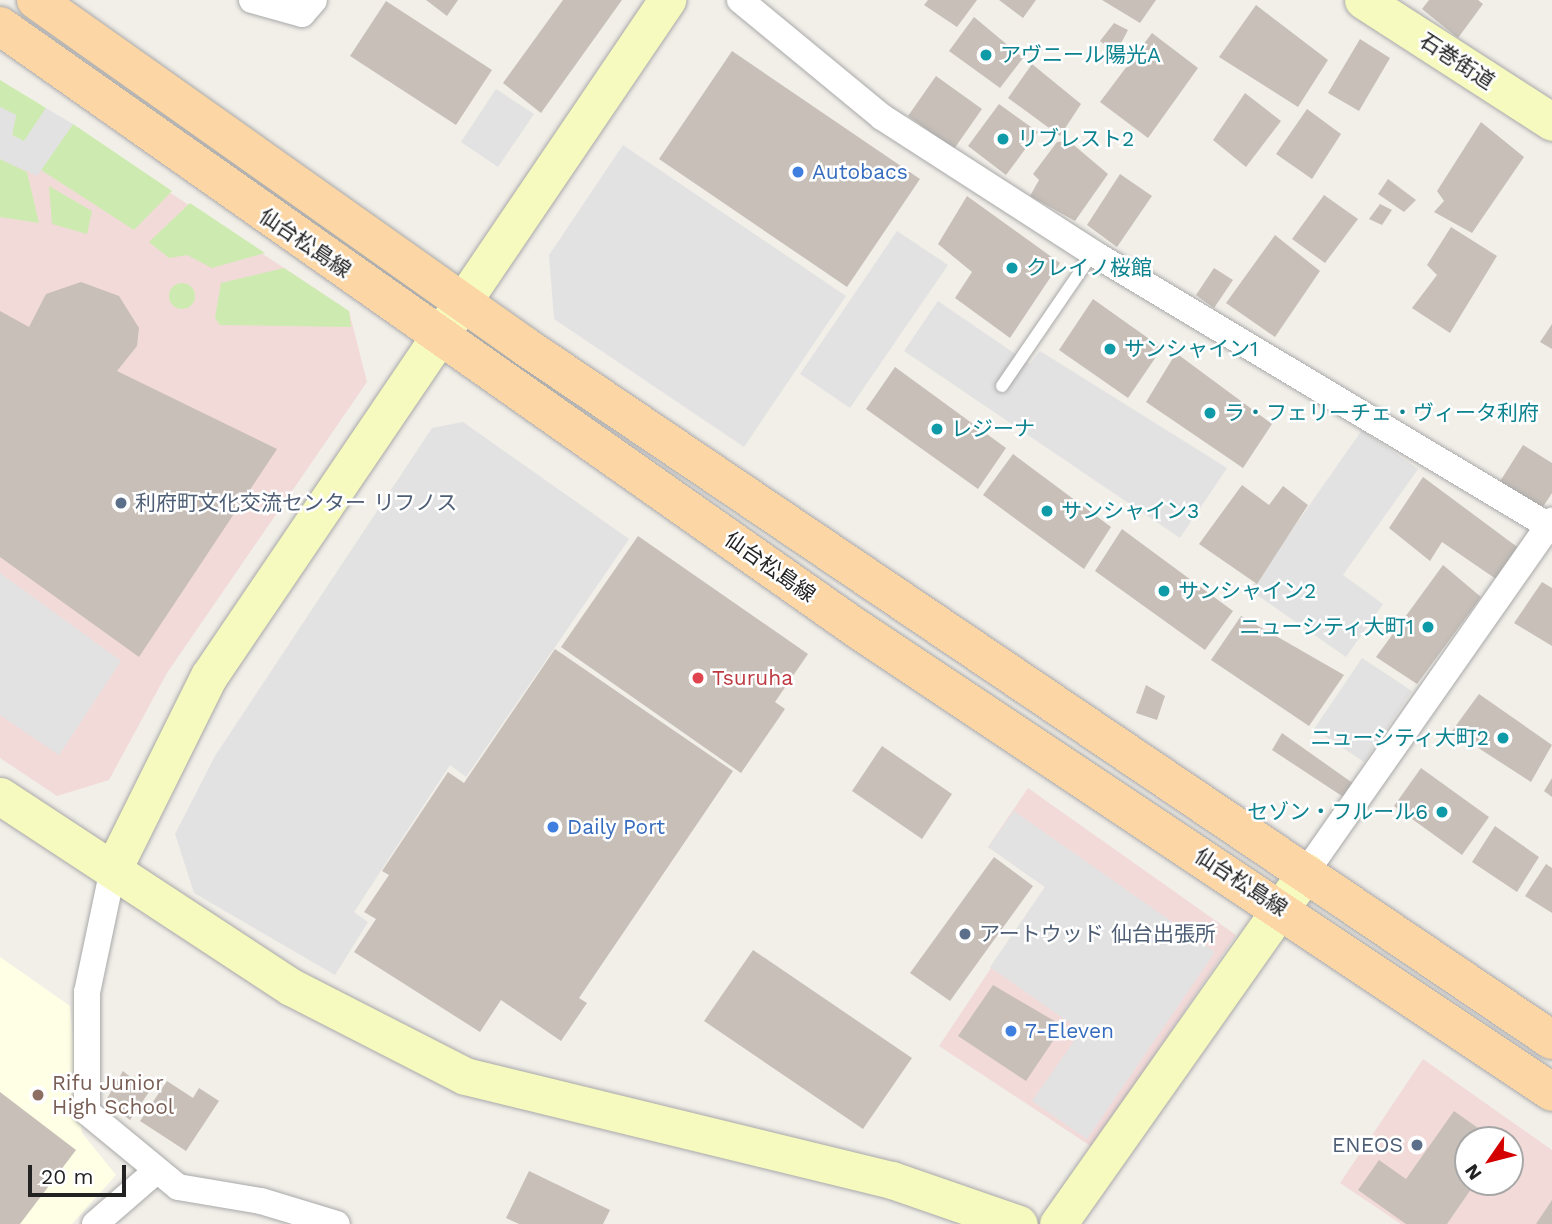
<!DOCTYPE html>
<html>
<head>
<meta charset="utf-8">
<style>
	body { margin:0 }
	#map { position:relative; width:1552px; height:1224px; overflow:hidden; background:#f2efe9; font-family:"Work Sans","Noto Sans JP",sans-serif }
	div>[style] { position:absolute }
	[style*='--x'] { left:calc(var(--x)*1px); top:calc(var(--y)*1px); width:calc(var(--w)*1px); rotate:calc(var(--a)*1deg) }
	.commercial>* { inset:0; background:#f2dad9 }
	.education>* { inset:0; background:#ffffe5 }
	.grass>* { inset:0; background:#cdebb0 }
	.round { border-radius:50% }
	.parking>* { inset:0; background:#e2e2e2 }
	.building>* { inset:0; background:#c7bfb8 }
	.roads { filter:drop-shadow(0 0 2px #a9a9a9) drop-shadow(0 0 2px #a9a9a9) }
	.lane>* { height:12px; margin:-6px; padding:0 6px; transform-origin:6px; border-radius:6px; background:#fff }
	.street>* { height:26px; margin:-13px; padding:0 13px; transform-origin:13px; border-radius:13px; background:#fff }
	.secondary>* { height:37px; margin:-18.5px; padding:0 18.5px; transform-origin:18.5px; border-radius:18.5px; background:#f7fabf }
	.primary>* { height:38px; margin:-19px; padding:0 19px; transform-origin:19px; border-radius:19px; background:#fcd6a4 }
	.dots>* { width:19px; height:19px; translate:-50% -50%; box-sizing:border-box; border:4px solid #fff; border-radius:50% }
	span { translate:-50% -50%; white-space:nowrap; text-align:center; line-height:1.15; -webkit-text-stroke:5px #fff; paint-order:stroke }
	.culture-label { font-size:21px; color:#0d838f }
	.left { translate:0 -50%; text-align:left }
	.right { translate:-100% -50%; text-align:right }
	.street-label { font-size:21px; color:#222 }
	.shop-label { font-size:21px; color:#366cbe }
	.service-label { font-size:21px; color:#4e5e75 }
	.health-label { font-size:21px; color:#be3a42 }
	.education-label { font-size:21px; color:#785e54 }
	.north { position:absolute; left:1454px; top:1126px; width:70px; height:70px; box-sizing:border-box; background:#fff; border:2px solid #a7a7a7; border-radius:50%; rotate:235deg; font-size:19px; font-weight:700; line-height:28px; text-align:center; color:#222 }
	.north::after { content:''; display:block; margin:auto; width:24px; height:32px; background:#d40000; clip-path:polygon(50% 0,100% 100%,50% 72%,0 100%) }
	.scale { position:absolute; left:28px; top:1165px; width:98px; height:32px; box-sizing:border-box; border:4px solid #222; border-top:0; padding-left:9px; font-size:21px; line-height:24px; white-space:nowrap; color:#222; -webkit-text-stroke:5px #fff; paint-order:stroke }
</style>
</head>
<body>
<div id="map">
	<div class="commercial">
		<div style="clip-path:polygon(0 80px,349px 311px,367px 382px,167px 673px,109px 780px,57px 796px,0 758px)"></div>
		<div style="clip-path:polygon(1028px 788px,1236px 935px,1092px 1147px,939px 1046px,1045px 887px,988px 847px)"></div>
		<div style="clip-path:polygon(evenodd,1423px 1059px,1552px 1150px,1552px 1224px,1401px 1224px,1340px 1183px,1423px 1059px,1468px 1140px,1510px 1140px,1510px 1182px,1468px 1182px,1468px 1140px)"></div>
	</div>
	<div class="education">
		<div style="clip-path:polygon(0 957px,70px 1006px,82px 1133px,116px 1175px,72px 1224px,0 1224px)"></div>
	</div>
	<div class="grass">
		<div style="clip-path:polygon(0 80px,46px 108px,24px 142px,12px 135px,16px 115px,0 107px)"></div>
		<div style="clip-path:polygon(73px 124px,172px 191px,134px 230px,41px 170px)"></div>
		<div style="clip-path:polygon(0 159px,27px 172px,39px 223px,0 217px)"></div>
		<div style="clip-path:polygon(49px 186px,92px 211px,87px 234px,52px 224px)"></div>
		<div style="clip-path:polygon(190px 203px,265px 253px,212px 268px,187px 255px,169px 258px,149px 242px)"></div>
		<div style="clip-path:polygon(284px 268px,349px 311px,351px 327px,220px 325px,215px 318px,221px 283px)"></div>
		<div class="round" style="left:169px;top:283px;width:26px;height:26px"></div>
	</div>
	<div class="parking">
		<div style="clip-path:polygon(496px 89px,534px 114px,498px 167px,461px 142px)"></div>
		<div style="clip-path:polygon(0 107px,16px 115px,12px 135px,24px 141px,46px 108px,73px 124px,37px 176px,0 159px)"></div>
		<div style="clip-path:polygon(623px 145px,846px 296px,744px 447px,554px 319px,549px 255px)"></div>
		<div style="clip-path:polygon(897px 231px,948px 265px,850px 408px,800px 374px)"></div>
		<div style="clip-path:polygon(938px 301px,1030px 364px,1040px 351px,1227px 468px,1180px 538px,904px 351px)"></div>
		<div style="clip-path:polygon(463px 422px,629px 539px,466px 777px,450px 765px,354px 912px,368px 922px,335px 975px,194px 893px,175px 834px,215px 756px,432px 428px)"></div>
		<div style="clip-path:polygon(1362px 430px,1418px 469px,1343px 575px,1383px 604px,1346px 657px,1250px 590px)"></div>
		<div style="clip-path:polygon(0 573px,121px 661px,59px 755px,0 715px)"></div>
		<div style="clip-path:polygon(1362px 658px,1412px 691px,1364px 762px,1314px 729px)"></div>
		<div style="clip-path:polygon(1014px 811px,1215px 952px,1087px 1139px,1032px 1101px,1081px 1031px,990px 967px,1045px 887px,988px 847px)"></div>
	</div>
	<div class="building">
		<div style="clip-path:polygon(426px 0,458px 0,447px 16px)"></div>
		<div style="clip-path:polygon(563px 0,622px 0,541px 113px,503px 83px)"></div>
		<div style="clip-path:polygon(928px 0,977px 0,957px 27px,924px 5px)"></div>
		<div style="clip-path:polygon(999px 0,1036px 0,1023px 18px)"></div>
		<div style="clip-path:polygon(1102px 0,1156px 0,1140px 23px)"></div>
		<div style="clip-path:polygon(1429px 0,1478px 0,1483px 4px,1458px 38px,1422px 9px)"></div>
		<div style="clip-path:polygon(386px 1px,492px 70px,456px 125px,350px 56px)"></div>
		<div style="clip-path:polygon(1256px 5px,1328px 60px,1298px 107px,1219px 57px)"></div>
		<div style="clip-path:polygon(974px 17px,1023px 58px,1000px 88px,949px 51px)"></div>
		<div style="clip-path:polygon(1114px 23px,1128px 30px,1116px 53px,1100px 41px)"></div>
		<div style="clip-path:polygon(1152px 33px,1198px 68px,1148px 138px,1100px 102px)"></div>
		<div style="clip-path:polygon(1360px 39px,1390px 58px,1359px 111px,1328px 93px)"></div>
		<div style="clip-path:polygon(732px 51px,920px 179px,847px 287px,659px 159px)"></div>
		<div style="clip-path:polygon(1032px 64px,1081px 104px,1060px 136px,1008px 98px)"></div>
		<div style="clip-path:polygon(936px 76px,982px 109px,954px 149px,908px 116px)"></div>
		<div style="clip-path:polygon(1245px 93px,1281px 121px,1246px 167px,1213px 140px)"></div>
		<div style="clip-path:polygon(999px 104px,1038px 132px,1006px 175px,968px 146px)"></div>
		<div style="clip-path:polygon(1307px 109px,1341px 134px,1312px 179px,1276px 154px)"></div>
		<div style="clip-path:polygon(1481px 122px,1524px 157px,1472px 233px,1434px 212px,1444px 201px,1437px 191px)"></div>
		<div style="clip-path:polygon(1069px 141px,1108px 174px,1075px 221px,1030px 196px,1039px 180px,1033px 174px,1057px 142px)"></div>
		<div style="clip-path:polygon(1120px 174px,1152px 196px,1117px 247px,1087px 225px)"></div>
		<div style="clip-path:polygon(1388px 179px,1416px 200px,1404px 212px,1378px 194px)"></div>
		<div style="clip-path:polygon(1324px 195px,1358px 219px,1325px 263px,1292px 239px)"></div>
		<div style="clip-path:polygon(967px 196px,1060px 263px,1010px 338px,955px 298px,972px 272px,938px 244px)"></div>
		<div style="clip-path:polygon(1380px 204px,1392px 210px,1382px 225px,1369px 219px)"></div>
		<div style="clip-path:polygon(1451px 227px,1497px 256px,1450px 333px,1412px 308px,1437px 275px,1427px 265px)"></div>
		<div style="clip-path:polygon(1275px 235px,1320px 271px,1275px 337px,1226px 303px)"></div>
		<div style="clip-path:polygon(1214px 268px,1233px 280px,1214px 308px,1196px 295px)"></div>
		<div style="clip-path:polygon(81px 282px,119px 296px,139px 328px,137px 346px,117px 371px,277px 449px,139px 657px,0 557px,0 311px,29px 327px,46px 294px)"></div>
		<div style="clip-path:polygon(1093px 299px,1162px 348px,1128px 398px,1059px 350px)"></div>
		<div style="clip-path:polygon(1552px 324px,1552px 349px,1540px 342px)"></div>
		<div style="clip-path:polygon(1176px 353px,1272px 424px,1243px 468px,1146px 402px)"></div>
		<div style="clip-path:polygon(895px 367px,1006px 448px,978px 489px,866px 409px)"></div>
		<div style="clip-path:polygon(1523px 445px,1552px 463px,1552px 493px,1541px 510px,1499px 483px)"></div>
		<div style="clip-path:polygon(1013px 454px,1111px 527px,1084px 569px,983px 495px)"></div>
		<div style="clip-path:polygon(1423px 477px,1520px 549px,1496px 579px,1442px 542px,1430px 561px,1389px 528px)"></div>
		<div style="clip-path:polygon(1242px 485px,1269px 505px,1283px 486px,1308px 505px,1257px 584px,1199px 544px)"></div>
		<div style="clip-path:polygon(1122px 529px,1233px 611px,1205px 650px,1095px 571px)"></div>
		<div style="clip-path:polygon(638px 536px,808px 654px,775px 702px,785px 709px,741px 773px,561px 647px)"></div>
		<div style="clip-path:polygon(1443px 565px,1481px 597px,1417px 684px,1376px 657px)"></div>
		<div style="clip-path:polygon(1542px 582px,1552px 588px,1552px 646px,1514px 623px)"></div>
		<div style="clip-path:polygon(1241px 616px,1344px 675px,1309px 726px,1211px 660px)"></div>
		<div style="clip-path:polygon(555px 649px,733px 771px,579px 998px,587px 1003px,561px 1041px,501px 1000px,480px 1032px,354px 952px,376px 919px,364px 912px,389px 875px,382px 871px,448px 772px,464px 783px)"></div>
		<div style="clip-path:polygon(1146px 685px,1165px 696px,1157px 720px,1136px 713px)"></div>
		<div style="clip-path:polygon(1479px 694px,1552px 745px,1531px 782px,1452px 731px)"></div>
		<div style="clip-path:polygon(1282px 733px,1354px 784px,1345px 798px,1272px 750px)"></div>
		<div style="clip-path:polygon(882px 746px,952px 794px,922px 839px,852px 791px)"></div>
		<div style="clip-path:polygon(1421px 768px,1489px 817px,1462px 855px,1394px 806px)"></div>
		<div style="clip-path:polygon(1552px 778px,1552px 797px,1544px 791px)"></div>
		<div style="clip-path:polygon(1495px 826px,1539px 857px,1517px 892px,1472px 862px)"></div>
		<div style="clip-path:polygon(994px 857px,1033px 886px,950px 1001px,910px 973px)"></div>
		<div style="clip-path:polygon(1546px 864px,1552px 868px,1552px 913px,1525px 896px)"></div>
		<div style="clip-path:polygon(753px 950px,912px 1058px,863px 1129px,704px 1021px)"></div>
		<div style="clip-path:polygon(993px 985px,1063px 1026px,1026px 1081px,958px 1036px)"></div>
		<div style="clip-path:polygon(123px 1071px,149px 1092px,130px 1120px,105px 1102px)"></div>
		<div style="clip-path:polygon(167px 1081px,193px 1098px,199px 1088px,219px 1101px,186px 1151px,140px 1121px)"></div>
		<div style="clip-path:polygon(0 1092px,76px 1150px,20px 1224px,0 1224px)"></div>
		<div style="clip-path:polygon(1454px 1111px,1495px 1140px,1468px 1140px,1468px 1182px,1476px 1182px,1447px 1224px,1406px 1224px,1358px 1190px,1379px 1160px,1406px 1179px)"></div>
		<div style="clip-path:polygon(529px 1171px,610px 1210px,603px 1224px,519px 1224px,506px 1218px)"></div>
		<div style="clip-path:polygon(1552px 1200px,1552px 1224px,1536px 1224px)"></div>
	</div>
	<div class="roads">
		<div class="lane">
			<div style="--x:1002;--y:386;--w:161;--a:-55.6"></div>
		</div>
		<div class="street">
			<div style="--x:252;--y:0;--w:52;--a:15.6"></div>
			<div style="--x:302;--y:14;--w:18;--a:-49"></div>
			<div style="--x:740;--y:0;--w:184;--a:39.5"></div>
			<div style="--x:882;--y:117;--w:251;--a:32.8"></div>
			<div style="--x:1093;--y:253;--w:531;--a:30.91"></div>
			<div style="--x:113;--y:869;--w:126;--a:101.9"></div>
			<div style="--x:87;--y:992;--w:120;--a:90"></div>
			<div style="--x:87;--y:1112;--w:118;--a:39.5"></div>
			<div style="--x:178;--y:1187;--w:84;--a:9.6"></div>
			<div style="--x:261;--y:1201;--w:79;--a:16.8"></div>
			<div style="--x:1306;--y:872;--w:429;--a:-55"></div>
			<div style="--x:95;--y:1224;--w:79;--a:-40.9"></div>
		</div>
		<div class="secondary">
			<div style="--x:1363;--y:0;--w:225;--a:32.8"></div>
			<div style="--x:0;--y:796;--w:348;--a:33.3"></div>
			<div style="--x:291;--y:987;--w:195;--a:27.1"></div>
			<div style="--x:465;--y:1076;--w:439;--a:13.7"></div>
			<div style="--x:892;--y:1180;--w:134;--a:19.1"></div>
			<div style="--x:113;--y:869;--w:216;--a:-63.6"></div>
			<div style="--x:209;--y:676;--w:817;--a:-55.88"></div>
			<div style="--x:1058;--y:1224;--w:431;--a:-54.8"></div>
		</div>
		<div class="primary">
			<div style="--x:36;--y:0;--w:600;--a:35.3"></div>
			<div style="--x:526;--y:347;--w:1238;--a:34.04"></div>
			<div style="--x:0;--y:26;--w:1046;--a:35.12"></div>
			<div style="--x:856;--y:628;--w:836;--a:33.69"></div>
		</div>
	</div>
	<div class="dots">
		<div style="left:986px;top:55px;background:#0f9aa8"></div>
		<div style="left:1003px;top:139px;background:#0f9aa8"></div>
		<div style="left:798px;top:172px;background:#3f7fe0"></div>
		<div style="left:1012px;top:268px;background:#0f9aa8"></div>
		<div style="left:1110px;top:349px;background:#0f9aa8"></div>
		<div style="left:1210px;top:413px;background:#0f9aa8"></div>
		<div style="left:937px;top:429px;background:#0f9aa8"></div>
		<div style="left:121px;top:503px;background:#5c6f8a"></div>
		<div style="left:1047px;top:511px;background:#0f9aa8"></div>
		<div style="left:1164px;top:591px;background:#0f9aa8"></div>
		<div style="left:1428px;top:627px;background:#0f9aa8"></div>
		<div style="left:698px;top:678px;background:#e0444e"></div>
		<div style="left:1503px;top:738px;background:#0f9aa8"></div>
		<div style="left:1442px;top:812px;background:#0f9aa8"></div>
		<div style="left:553px;top:827px;background:#3f7fe0"></div>
		<div style="left:965px;top:934px;background:#5c6f8a"></div>
		<div style="left:1011px;top:1031px;background:#3f7fe0"></div>
		<div style="left:38px;top:1095px;background:#8d6e63"></div>
		<div style="left:1417px;top:1145px;background:#5c6f8a"></div>
	</div>
	<div class="culture-label">
		<span class="left" style="left:1000px;top:55px">アヴニール陽光A</span>
		<span class="left" style="left:1017px;top:139px">リブレスト2</span>
		<span class="left" style="left:1026px;top:268px">クレイノ桜館</span>
		<span class="left" style="left:1124px;top:349px">サンシャイン1</span>
		<span class="left" style="left:1224px;top:413px">ラ・フェリーチェ・ヴィータ利府</span>
		<span class="left" style="left:951px;top:429px">レジーナ</span>
		<span class="left" style="left:1061px;top:511px">サンシャイン3</span>
		<span class="left" style="left:1178px;top:591px">サンシャイン2</span>
		<span class="right" style="left:1414px;top:627px">ニューシティ大町1</span>
		<span class="right" style="left:1489px;top:738px">ニューシティ大町2</span>
		<span class="right" style="left:1428px;top:812px">セゾン・フルール6</span>
	</div>
	<div class="street-label">
		<span style="left:1457px;top:61px;rotate:33deg">石巻街道</span>
		<span style="left:305px;top:243px;rotate:34deg">仙台松島線</span>
		<span style="left:770px;top:567px;rotate:35deg">仙台松島線</span>
		<span style="left:1241px;top:882px;rotate:33deg">仙台松島線</span>
	</div>
	<div class="shop-label">
		<span class="left" style="left:812px;top:172px">Autobacs</span>
		<span class="left" style="left:567px;top:827px">Daily Port</span>
		<span class="left" style="left:1025px;top:1031px">7-Eleven</span>
	</div>
	<div class="service-label">
		<span class="left" style="left:135px;top:503px">利府町文化交流センター リフノス</span>
		<span class="left" style="left:979px;top:934px">アートウッド 仙台出張所</span>
		<span class="right" style="left:1403px;top:1145px">ENEOS</span>
	</div>
	<div class="health-label">
		<span class="left" style="left:712px;top:678px">Tsuruha</span>
	</div>
	<div class="education-label">
		<span class="left" style="left:52px;top:1095px">Rifu Junior<br>High School</span>
	</div>
	<div class="north">N</div>
	<div class="scale">20 m</div>
</div>
</body>
</html>
